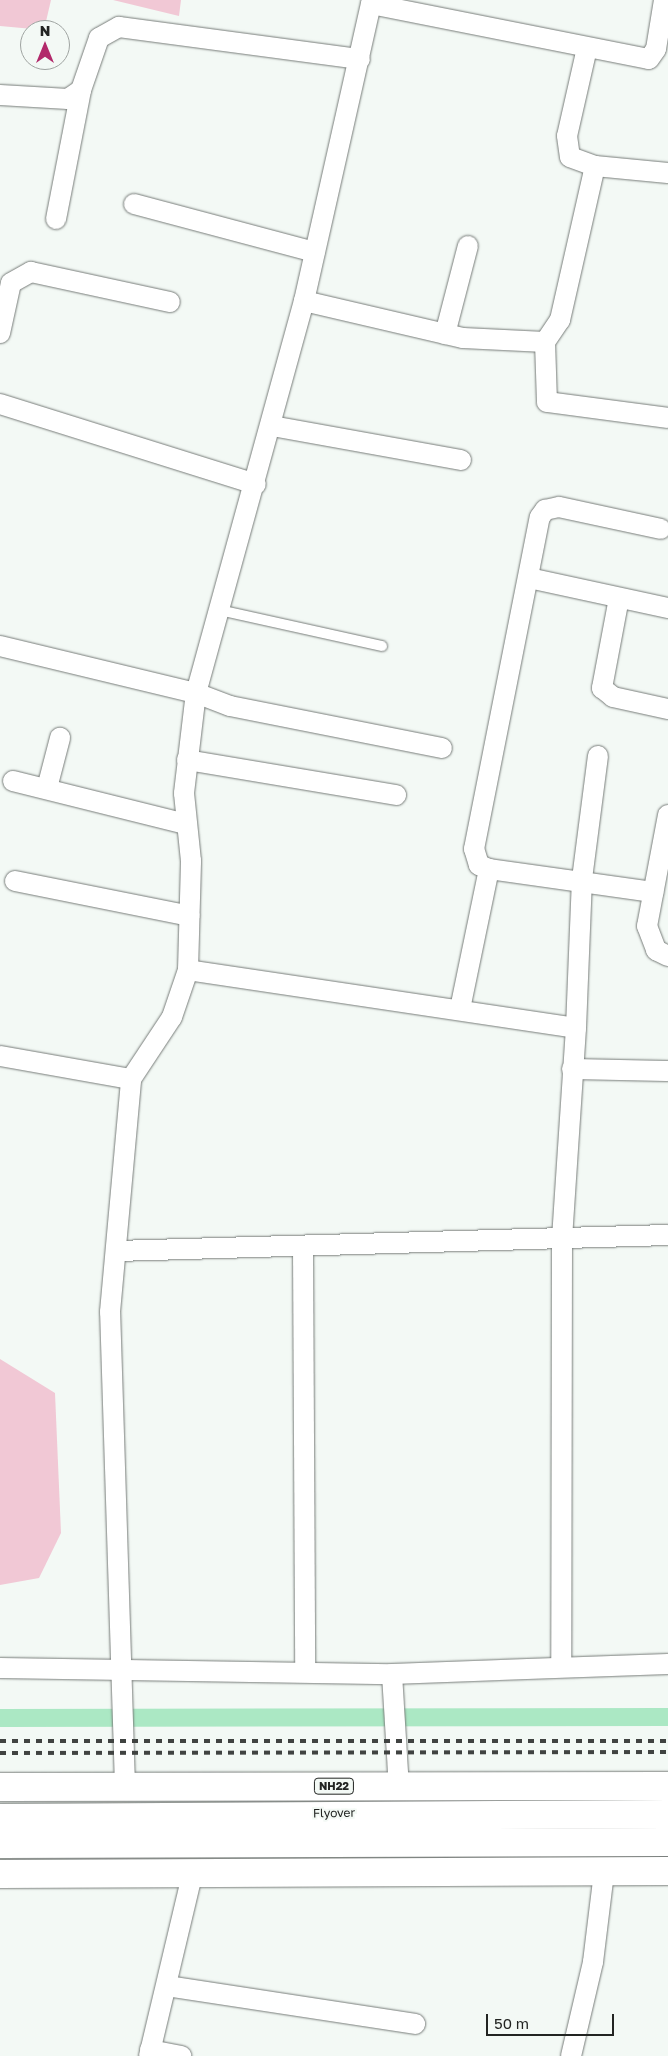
<!DOCTYPE html>
<html>
<head>
<meta charset="utf-8">
<style>
	body { margin:0 }
	#map { position:relative; width:668px; height:2056px; overflow:hidden; background:#f3f9f5; font-family:"Golos Text",sans-serif }
	div>[style] { position:absolute }
	[style*='--x'] { left:calc(var(--x)*1px); top:calc(var(--y)*1px); width:calc(var(--w)*1px); rotate:calc(var(--a)*1deg) }
	.green>* { inset:0; background:#f1c8d5 }
	.canal>* { height:18px; margin:-9px; padding:0 9px; transform-origin:9px; border-radius:9px; background:#abe8c4 }
	.roads { filter:drop-shadow(0 0 1px #777c79) drop-shadow(0 0 1px #777c79) }
	.service>* { height:10px; margin:-5px; padding:0 5px; transform-origin:5px; border-radius:5px; background:#fff }
	.minor>* { height:20px; margin:-10px; padding:0 10px; transform-origin:10px; border-radius:10px; background:#fff }
	.trunk>* { height:28px; margin:-14px; padding:0 14px; transform-origin:14px; border-radius:14px; background:#fff }
	.rail>* { height:4px; margin-top:-2px; transform-origin:0; background:repeating-linear-gradient(90deg,#404341 0 6px,transparent 0 12px) }
	span { translate:-50% -50%; white-space:nowrap; text-align:center; line-height:1.15; -webkit-text-stroke:4px #f3f9f5; paint-order:stroke }
	.shield-label span { padding:1px 4px; background:#f3f9f5; border:1px solid; border-radius:4px; -webkit-text-stroke-width:0 }
	.shield-label { font-size:11px; color:#222422; font-weight:700 }
	.street-label { font-size:12px; color:#222422 }
	.north { position:absolute; left:20px; top:20px; width:50px; height:50px; box-sizing:border-box; background:#f3f9f5; border:1px solid #9fa4a1; border-radius:50%; rotate:0deg; font-size:14px; font-weight:700; line-height:20px; text-align:center; color:#222422 }
	.north::after { content:''; display:block; margin:auto; width:18px; height:22px; background:#b2296a; clip-path:polygon(50% 0,100% 100%,50% 72%,0 100%) }
	.scale { position:absolute; left:486px; top:2014px; width:128px; height:22px; box-sizing:border-box; border:2px solid #222422; border-top:0; padding-left:6px; font-size:15px; line-height:18px; white-space:nowrap; color:#222422; -webkit-text-stroke:4px #f3f9f5; paint-order:stroke }
</style>
</head>
<body>
<div id="map">
	<div class="green">
		<div style="clip-path:polygon(0 0,51px 0,44px 30px,0 26px)"></div>
		<div style="clip-path:polygon(113px 0,181px 0,179px 16px)"></div>
		<div style="clip-path:polygon(0 1359px,55px 1393px,61px 1533px,39px 1578px,0 1585px)"></div>
	</div>
	<div class="canal">
		<div style="--x:0;--y:1718;--w:668;--a:-0.09"></div>
	</div>
	<div class="roads">
		<div class="service">
			<div style="--x:219;--y:610;--w:167;--a:12.5"></div>
		</div>
		<div class="minor">
			<div style="--x:371;--y:4;--w:283;--a:11.2"></div>
			<div style="--x:649;--y:59;--w:12;--a:-55"></div>
			<div style="--x:656;--y:49;--w:50;--a:-80.7"></div>
			<div style="--x:587;--y:48;--w:90;--a:102.8"></div>
			<div style="--x:567;--y:136;--w:21;--a:82"></div>
			<div style="--x:570;--y:157;--w:27;--a:20"></div>
			<div style="--x:595;--y:166;--w:73;--a:5.5"></div>
			<div style="--x:0;--y:95;--w:68;--a:3.4"></div>
			<div style="--x:68;--y:99;--w:16;--a:-35"></div>
			<div style="--x:81;--y:90;--w:55;--a:-70.9"></div>
			<div style="--x:99;--y:38;--w:23;--a:-29"></div>
			<div style="--x:119;--y:27;--w:243;--a:7.6"></div>
			<div style="--x:134;--y:204;--w:187;--a:14.9"></div>
			<div style="--x:56;--y:219;--w:131;--a:-79"></div>
			<div style="--x:304;--y:301;--w:163;--a:13.1"></div>
			<div style="--x:463;--y:338;--w:82;--a:2.8"></div>
			<div style="--x:545;--y:342;--w:27;--a:-56"></div>
			<div style="--x:560;--y:320;--w:158;--a:-77.2"></div>
			<div style="--x:0;--y:333;--w:51;--a:-77.6"></div>
			<div style="--x:11;--y:283;--w:23;--a:-29"></div>
			<div style="--x:31;--y:272;--w:142;--a:12.2"></div>
			<div style="--x:445;--y:334;--w:91;--a:-75.4"></div>
			<div style="--x:545;--y:342;--w:60;--a:88.1"></div>
			<div style="--x:547;--y:402;--w:122;--a:7.5"></div>
			<div style="--x:0;--y:404;--w:268;--a:17.4"></div>
			<div style="--x:272;--y:426;--w:192;--a:10.2"></div>
			<div style="--x:529;--y:578;--w:142;--a:12.2"></div>
			<div style="--x:619;--y:598;--w:92;--a:100.7"></div>
			<div style="--x:602;--y:688;--w:14;--a:39"></div>
			<div style="--x:613;--y:697;--w:56;--a:12.3"></div>
			<div style="--x:0;--y:646;--w:202;--a:13.5"></div>
			<div style="--x:196;--y:693;--w:36;--a:21"></div>
			<div style="--x:230;--y:706;--w:216;--a:11.2"></div>
			<div style="--x:187;--y:760;--w:212;--a:9.5"></div>
			<div style="--x:13;--y:781;--w:177;--a:14"></div>
			<div style="--x:47;--y:788;--w:52;--a:-75.4"></div>
			<div style="--x:668;--y:815;--w:113;--a:100.7"></div>
			<div style="--x:647;--y:926;--w:26;--a:69"></div>
			<div style="--x:656;--y:950;--w:13;--a:27"></div>
			<div style="--x:489;--y:869;--w:11;--a:-158"></div>
			<div style="--x:479;--y:865;--w:17;--a:-107"></div>
			<div style="--x:474;--y:849;--w:338;--a:-78.8"></div>
			<div style="--x:540;--y:517;--w:9;--a:-54"></div>
			<div style="--x:545;--y:510;--w:14;--a:-12"></div>
			<div style="--x:559;--y:507;--w:104;--a:12.2"></div>
			<div style="--x:15;--y:881;--w:178;--a:11.3"></div>
			<div style="--x:188;--y:970;--w:392;--a:8.5"></div>
			<div style="--x:576;--y:1028;--w:213;--a:93.8"></div>
			<div style="--x:562;--y:1241;--w:424;--a:90.1"></div>
			<div style="--x:460;--y:1009;--w:143;--a:-78.3"></div>
			<div style="--x:489;--y:869;--w:166;--a:8"></div>
			<div style="--x:576;--y:1028;--w:149;--a:-87.7"></div>
			<div style="--x:582;--y:879;--w:124;--a:-82.6"></div>
			<div style="--x:0;--y:1056;--w:133;--a:10"></div>
			<div style="--x:572;--y:1069;--w:96;--a:1.2"></div>
			<div style="--x:303;--y:1247;--w:425;--a:89.7"></div>
			<div style="--x:116;--y:1251;--w:552;--a:-1.66"></div>
			<div style="--x:0;--y:1668;--w:392;--a:0.9"></div>
			<div style="--x:392;--y:1674;--w:276;--a:-2.1"></div>
			<div style="--x:392;--y:1674;--w:113;--a:86.5"></div>
			<div style="--x:125;--y:1786;--w:474;--a:-91.8"></div>
			<div style="--x:110;--y:1312;--w:234;--a:-84.8"></div>
			<div style="--x:131;--y:1079;--w:74;--a:-56.5"></div>
			<div style="--x:172;--y:1017;--w:50;--a:-71.2"></div>
			<div style="--x:188;--y:970;--w:109;--a:-88.4"></div>
			<div style="--x:191;--y:861;--w:68;--a:-95.9"></div>
			<div style="--x:184;--y:793;--w:101;--a:-83.2"></div>
			<div style="--x:196;--y:693;--w:407;--a:-74.6"></div>
			<div style="--x:304;--y:301;--w:309;--a:-77.3"></div>
			<div style="--x:167;--y:1986;--w:251;--a:8.7"></div>
			<div style="--x:150;--y:2050;--w:32;--a:11"></div>
			<div style="--x:149;--y:2056;--w:189;--a:-76.6"></div>
			<div style="--x:571;--y:2056;--w:97;--a:-76.8"></div>
			<div style="--x:593;--y:1962;--w:91;--a:-83"></div>
		</div>
		<div class="trunk">
			<div style="--x:0;--y:1787;--w:668;--a:-0.09"></div>
			<div style="--x:0;--y:1818;--w:668;--a:-0.34"></div>
			<div style="--x:0;--y:1844;--w:668;--a:-0.17"></div>
			<div style="--x:0;--y:1874;--w:668;--a:-0.26"></div>
		</div>
	</div>
	<div class="rail">
		<div style="--x:0;--y:1741;--w:668;--a:0"></div>
		<div style="--x:0;--y:1753;--w:668;--a:-0.09"></div>
	</div>
	<div class="shield-label">
		<span style="left:334px;top:1786px">NH22</span>
	</div>
	<div class="street-label">
		<span style="left:334px;top:1813px;rotate:-1deg">Flyover</span>
	</div>
	<div class="north">N</div>
	<div class="scale">50 m</div>
</div>
</body>
</html>
